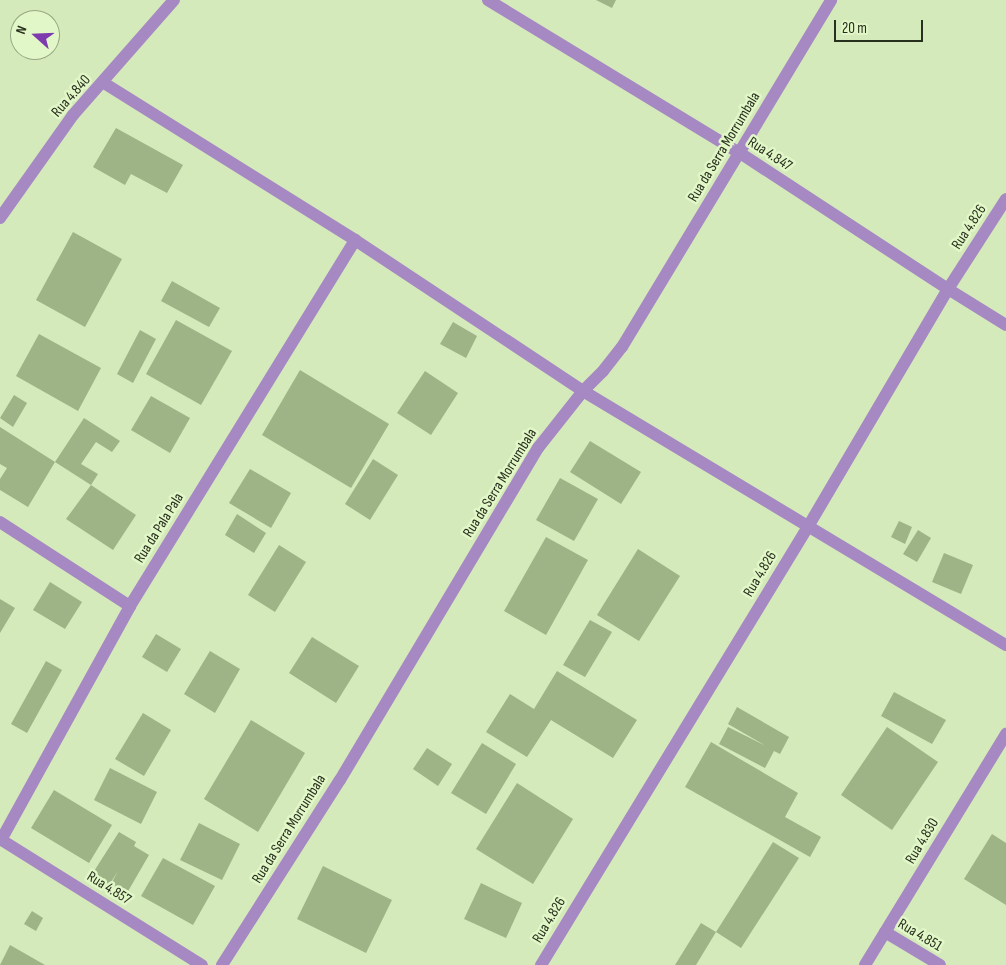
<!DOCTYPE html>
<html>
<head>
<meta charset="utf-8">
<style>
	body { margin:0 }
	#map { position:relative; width:1006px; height:965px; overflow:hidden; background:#d5eabb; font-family:"Sofia Sans Condensed",sans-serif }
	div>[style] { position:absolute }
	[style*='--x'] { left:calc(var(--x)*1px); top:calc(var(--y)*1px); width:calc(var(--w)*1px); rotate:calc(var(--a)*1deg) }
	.building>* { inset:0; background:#9eb386 }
	.minor>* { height:12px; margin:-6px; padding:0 6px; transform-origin:6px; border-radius:6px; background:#a688c3 }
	span { translate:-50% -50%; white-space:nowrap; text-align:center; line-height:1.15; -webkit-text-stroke:5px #e2f7c8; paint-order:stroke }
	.street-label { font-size:15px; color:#272f1d }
	.north { position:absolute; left:10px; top:10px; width:50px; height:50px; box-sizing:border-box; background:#e2f7c8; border:1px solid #97a784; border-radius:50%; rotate:290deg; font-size:14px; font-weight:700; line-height:20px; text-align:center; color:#272f1d }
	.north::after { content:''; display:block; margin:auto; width:18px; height:22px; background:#7e3baf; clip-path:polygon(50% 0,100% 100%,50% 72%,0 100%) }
	.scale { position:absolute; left:834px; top:20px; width:89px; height:22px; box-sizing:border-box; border:2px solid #272f1d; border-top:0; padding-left:6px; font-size:15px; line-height:18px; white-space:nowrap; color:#272f1d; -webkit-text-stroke:4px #e2f7c8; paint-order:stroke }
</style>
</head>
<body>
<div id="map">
	<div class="building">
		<div style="clip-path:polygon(596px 0,616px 0,612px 8px)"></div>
		<div style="clip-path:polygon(116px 128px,183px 165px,167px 193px,131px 174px,125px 185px,93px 167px)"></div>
		<div style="clip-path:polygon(73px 232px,122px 259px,85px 327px,36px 300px)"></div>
		<div style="clip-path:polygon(172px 281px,220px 308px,209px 327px,161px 301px)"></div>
		<div style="clip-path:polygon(176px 320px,232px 351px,201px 405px,146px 374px)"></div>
		<div style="clip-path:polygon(453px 322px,477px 336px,466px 358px,440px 344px)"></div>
		<div style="clip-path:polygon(140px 330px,156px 339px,133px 383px,117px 374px)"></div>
		<div style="clip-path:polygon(39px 334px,101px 368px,78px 411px,16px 376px)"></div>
		<div style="clip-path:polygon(300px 370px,389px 424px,351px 488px,262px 435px)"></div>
		<div style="clip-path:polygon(425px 371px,458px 393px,431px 435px,397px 413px)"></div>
		<div style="clip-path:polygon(14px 395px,27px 403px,13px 427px,0 418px)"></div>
		<div style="clip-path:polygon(151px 396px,190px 418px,170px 453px,131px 430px)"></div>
		<div style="clip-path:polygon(84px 418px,120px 441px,112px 452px,96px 442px,81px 464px,98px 474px,91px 485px,55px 462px)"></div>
		<div style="clip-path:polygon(0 427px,55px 462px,28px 507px,0 490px,0 479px,7px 468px,0 464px)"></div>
		<div style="clip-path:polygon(590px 441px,641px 472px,621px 504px,570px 472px)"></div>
		<div style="clip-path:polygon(373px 459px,398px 475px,370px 520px,345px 504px)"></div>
		<div style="clip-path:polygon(250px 469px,291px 493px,271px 528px,229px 503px)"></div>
		<div style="clip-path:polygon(560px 478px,598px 499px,574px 541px,536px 520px)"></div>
		<div style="clip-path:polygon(91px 485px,136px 515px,113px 550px,66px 519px)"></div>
		<div style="clip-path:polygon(237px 514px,266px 533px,254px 553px,225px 535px)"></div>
		<div style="clip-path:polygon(899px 521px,912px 527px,905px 544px,891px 537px)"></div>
		<div style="clip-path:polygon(918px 530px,931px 538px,917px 562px,903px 554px)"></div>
		<div style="clip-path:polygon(546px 537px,588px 560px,546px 635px,504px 611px)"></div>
		<div style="clip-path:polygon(279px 545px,306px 562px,275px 612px,248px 595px)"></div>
		<div style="clip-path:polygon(638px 549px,680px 576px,639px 641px,597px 615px)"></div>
		<div style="clip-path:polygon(944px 553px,973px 565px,961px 594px,932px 582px)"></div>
		<div style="clip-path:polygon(50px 582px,82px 602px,65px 629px,33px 610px)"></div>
		<div style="clip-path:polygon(0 599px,15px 608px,0 633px)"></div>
		<div style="clip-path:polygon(590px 620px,612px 632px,585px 677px,563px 665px)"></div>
		<div style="clip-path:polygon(156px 634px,181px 649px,167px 672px,142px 657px)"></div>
		<div style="clip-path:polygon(312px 637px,359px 666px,336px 703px,289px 673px)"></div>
		<div style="clip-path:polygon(210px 651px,240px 669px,215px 713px,184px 694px)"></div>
		<div style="clip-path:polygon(46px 661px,62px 670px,27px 733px,11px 724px)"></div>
		<div style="clip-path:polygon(557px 671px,637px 720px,613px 758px,551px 720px,527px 757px,486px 732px,510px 694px,534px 709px)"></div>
		<div style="clip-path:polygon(894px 692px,946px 720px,932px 744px,881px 716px)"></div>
		<div style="clip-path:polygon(737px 707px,789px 737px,780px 754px,774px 751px,765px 768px,719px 744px,728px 727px,766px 746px,728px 724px)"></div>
		<div style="clip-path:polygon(143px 713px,171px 730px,144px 776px,115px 759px)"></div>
		<div style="clip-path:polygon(251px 720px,305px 753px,258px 832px,204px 799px)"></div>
		<div style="clip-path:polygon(887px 727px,938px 762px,892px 830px,841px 795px)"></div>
		<div style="clip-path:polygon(711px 742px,798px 793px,785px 817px,821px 837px,810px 857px,685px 787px)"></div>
		<div style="clip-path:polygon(482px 743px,516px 764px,486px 814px,451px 793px)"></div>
		<div style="clip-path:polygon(427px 748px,452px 764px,438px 786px,413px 769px)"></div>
		<div style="clip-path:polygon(110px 768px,157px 792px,141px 824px,94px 800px)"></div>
		<div style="clip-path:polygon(517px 783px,573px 819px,533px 884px,476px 849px)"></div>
		<div style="clip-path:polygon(54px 790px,112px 825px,89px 863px,31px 828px)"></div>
		<div style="clip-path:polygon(199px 823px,240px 844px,222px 880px,180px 860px)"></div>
		<div style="clip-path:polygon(119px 832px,136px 842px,134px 846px,149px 855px,127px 893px,111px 884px,118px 871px,106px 890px,89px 879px)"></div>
		<div style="clip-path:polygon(992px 834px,1006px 843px,1006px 905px,964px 879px)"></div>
		<div style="clip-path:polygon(773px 842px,799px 858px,741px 948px,716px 932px)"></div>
		<div style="clip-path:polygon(163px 858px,215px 886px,193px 925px,141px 896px)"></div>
		<div style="clip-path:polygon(323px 866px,392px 900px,366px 953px,297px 919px)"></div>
		<div style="clip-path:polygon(481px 883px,522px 903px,506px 938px,464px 919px)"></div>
		<div style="clip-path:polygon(32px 911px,43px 918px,36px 931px,24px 924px)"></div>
		<div style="clip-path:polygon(701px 923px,716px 932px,696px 965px,675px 965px)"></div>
		<div style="clip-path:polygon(10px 945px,45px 965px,0 965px)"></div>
	</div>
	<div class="minor">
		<div style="--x:488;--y:0;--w:295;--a:31.3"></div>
		<div style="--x:740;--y:153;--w:249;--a:33.2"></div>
		<div style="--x:948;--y:289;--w:68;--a:31.8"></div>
		<div style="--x:104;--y:83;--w:296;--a:32"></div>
		<div style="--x:355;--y:240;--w:273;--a:33.5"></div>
		<div style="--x:583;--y:391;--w:493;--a:31"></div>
		<div style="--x:0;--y:218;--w:126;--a:-54.7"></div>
		<div style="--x:73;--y:115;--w:153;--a:-48.7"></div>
		<div style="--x:0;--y:522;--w:155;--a:32.9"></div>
		<div style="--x:0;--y:839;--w:238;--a:32"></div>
		<div style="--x:1;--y:840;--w:267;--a:-61.1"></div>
		<div style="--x:130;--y:606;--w:430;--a:-58.4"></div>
		<div style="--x:885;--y:932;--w:64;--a:31"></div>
		<div style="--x:222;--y:965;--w:219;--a:-57.5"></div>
		<div style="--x:340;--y:780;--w:387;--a:-59.2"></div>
		<div style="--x:538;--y:448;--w:73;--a:-51.7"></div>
		<div style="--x:583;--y:391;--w:28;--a:-45"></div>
		<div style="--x:603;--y:371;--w:31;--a:-52"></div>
		<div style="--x:622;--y:347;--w:405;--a:-58.9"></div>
		<div style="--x:541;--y:965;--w:515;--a:-58.65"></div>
		<div style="--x:809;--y:525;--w:274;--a:-59.5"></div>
		<div style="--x:948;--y:289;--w:107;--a:-57.2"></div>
		<div style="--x:865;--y:965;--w:271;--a:-58.6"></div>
	</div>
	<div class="street-label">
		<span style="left:71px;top:96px;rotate:-49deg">Rua 4.840</span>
		<span style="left:724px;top:147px;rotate:-59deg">Rua da Serra Morrumbala</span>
		<span style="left:770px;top:154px;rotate:33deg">Rua 4.847</span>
		<span style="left:969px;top:227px;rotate:-57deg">Rua 4.826</span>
		<span style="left:500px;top:483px;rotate:-58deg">Rua da Serra Morrumbala</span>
		<span style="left:159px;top:528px;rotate:-58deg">Rua da Pala Pala</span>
		<span style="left:760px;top:574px;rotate:-59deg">Rua 4.826</span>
		<span style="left:289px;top:829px;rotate:-58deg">Rua da Serra Morrumbala</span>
		<span style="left:922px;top:841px;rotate:-59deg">Rua 4.830</span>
		<span style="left:109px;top:888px;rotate:32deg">Rua 4.857</span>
		<span style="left:549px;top:920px;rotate:-59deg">Rua 4.826</span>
		<span style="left:920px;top:935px;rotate:31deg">Rua 4.851</span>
	</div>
	<div class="north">N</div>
	<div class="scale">20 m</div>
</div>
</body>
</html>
